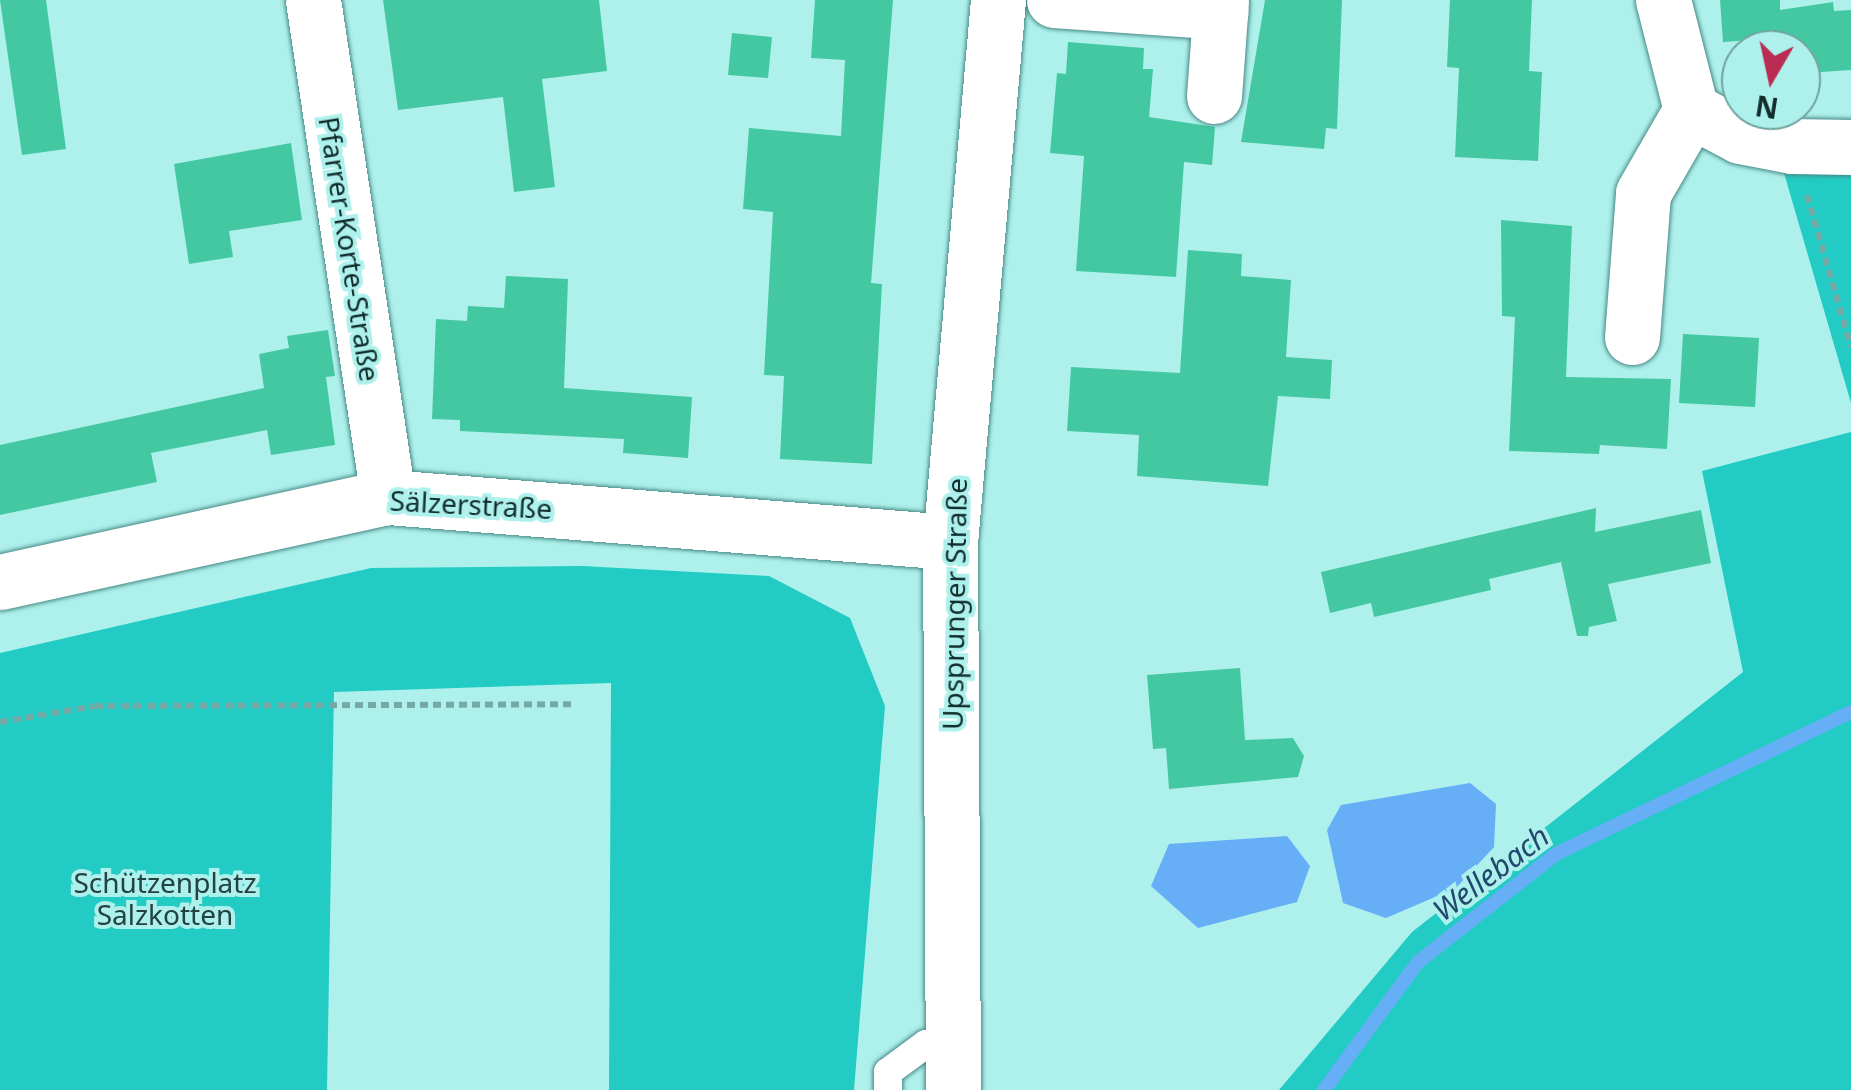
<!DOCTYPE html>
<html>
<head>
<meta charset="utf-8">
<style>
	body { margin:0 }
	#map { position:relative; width:1851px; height:1090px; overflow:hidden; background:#aef1ec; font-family:"Noto Sans",sans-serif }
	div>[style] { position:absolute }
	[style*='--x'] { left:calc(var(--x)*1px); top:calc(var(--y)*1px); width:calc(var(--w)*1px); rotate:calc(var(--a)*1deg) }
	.green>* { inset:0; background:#22ccc4 }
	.water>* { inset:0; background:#66aef6 }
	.stream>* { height:14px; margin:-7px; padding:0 7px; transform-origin:7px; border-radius:7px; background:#66aef6 }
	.building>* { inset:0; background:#44c8a1 }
	.path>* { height:6px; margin-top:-3px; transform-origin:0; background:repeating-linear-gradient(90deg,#75a9a5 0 8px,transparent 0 13px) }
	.roads { filter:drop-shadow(0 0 2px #478985) drop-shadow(0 0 2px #478985) }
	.lane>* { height:28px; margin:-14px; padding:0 14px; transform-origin:14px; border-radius:14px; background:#fff }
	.street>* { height:55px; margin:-27.5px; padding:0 27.5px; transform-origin:27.5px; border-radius:27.5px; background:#fff }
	span { translate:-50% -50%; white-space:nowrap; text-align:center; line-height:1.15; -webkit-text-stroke:8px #aef1ec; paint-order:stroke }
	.street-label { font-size:28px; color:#122e2c }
	.park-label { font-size:28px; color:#234341 }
	.water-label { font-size:30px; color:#23486d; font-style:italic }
	.north { position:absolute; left:1721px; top:30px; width:100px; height:100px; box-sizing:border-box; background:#aef1ec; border:2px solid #70a39f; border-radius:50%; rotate:189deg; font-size:28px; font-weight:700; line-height:40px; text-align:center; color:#122e2c }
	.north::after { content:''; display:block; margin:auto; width:35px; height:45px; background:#bb2c54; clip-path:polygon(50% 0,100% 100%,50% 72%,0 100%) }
</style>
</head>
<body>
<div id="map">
	<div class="green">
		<div style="clip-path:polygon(1784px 173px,1851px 173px,1851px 403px)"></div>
		<div style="clip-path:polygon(1851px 432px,1851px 1090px,1279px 1090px,1412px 932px,1743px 672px,1702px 471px)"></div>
		<div style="clip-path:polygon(582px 566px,769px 576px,850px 618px,885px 706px,854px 1090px,609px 1090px,611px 683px,334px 692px,327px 1090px,0 1090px,0 653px,371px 568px)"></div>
	</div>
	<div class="water">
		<div style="clip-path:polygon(1470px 783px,1496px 804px,1494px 847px,1456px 888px,1386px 918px,1343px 903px,1327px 830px,1341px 805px)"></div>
		<div style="clip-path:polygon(1287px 836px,1310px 866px,1297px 902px,1198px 928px,1151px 886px,1169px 844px)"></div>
	</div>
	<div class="stream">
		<div style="--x:1324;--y:1090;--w:159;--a:-53.7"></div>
		<div style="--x:1418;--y:962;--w:175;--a:-38"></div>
		<div style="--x:1556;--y:854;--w:327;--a:-25.7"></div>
	</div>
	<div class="building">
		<div style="clip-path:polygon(0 0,46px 0,66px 149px,22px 155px)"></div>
		<div style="clip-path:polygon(383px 0,599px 0,607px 71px,542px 79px,555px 187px,514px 192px,503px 97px,398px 110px)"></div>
		<div style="clip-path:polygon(815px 0,893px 0,871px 283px,882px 284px,872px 464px,780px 459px,784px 376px,764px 375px,773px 212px,743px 209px,749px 128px,841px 136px,845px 60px,811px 58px)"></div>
		<div style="clip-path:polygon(1265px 0,1342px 0,1337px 129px,1326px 128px,1324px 149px,1241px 142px)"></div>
		<div style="clip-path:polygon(1450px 0,1532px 0,1529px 71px,1542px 72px,1538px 161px,1455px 157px,1459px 68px,1447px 67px)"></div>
		<div style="clip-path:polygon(1720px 0,1780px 0,1780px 10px,1833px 2px,1834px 11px,1851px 10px,1851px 70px,1806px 73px,1801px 50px,1779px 50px,1778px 38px,1723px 42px)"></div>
		<div style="clip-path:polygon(732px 33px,772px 37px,768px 78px,728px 75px)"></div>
		<div style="clip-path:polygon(1068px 42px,1144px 48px,1143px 69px,1153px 69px,1149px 117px,1215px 127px,1212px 165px,1184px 162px,1176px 277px,1076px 271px,1084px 156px,1050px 153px,1057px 73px,1066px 74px)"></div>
		<div style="clip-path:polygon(291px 143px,302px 220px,229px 231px,233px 257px,189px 264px,174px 164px)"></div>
		<div style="clip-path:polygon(1501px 220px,1572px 226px,1566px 377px,1671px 379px,1667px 449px,1600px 445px,1599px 454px,1509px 451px,1515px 317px,1502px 316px)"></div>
		<div style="clip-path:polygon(1188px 250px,1242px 254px,1241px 276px,1291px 280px,1286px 357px,1332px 360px,1330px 399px,1278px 396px,1268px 486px,1137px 476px,1139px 435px,1067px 431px,1071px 367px,1180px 373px)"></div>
		<div style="clip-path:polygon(506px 276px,568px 279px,564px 388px,692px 397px,688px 458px,623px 453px,624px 439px,460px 431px,460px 420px,432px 419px,436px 319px,467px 321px,468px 306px,504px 308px)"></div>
		<div style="clip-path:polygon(328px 330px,335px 376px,326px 377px,335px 445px,271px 455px,267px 430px,151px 453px,157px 482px,0 515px,0 445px,264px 388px,259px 354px,289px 348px,287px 336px)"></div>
		<div style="clip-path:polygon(1683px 334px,1759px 338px,1755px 407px,1679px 403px)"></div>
		<div style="clip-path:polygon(1596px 508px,1595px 532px,1701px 510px,1711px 563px,1608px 584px,1617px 621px,1589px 627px,1588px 636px,1577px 636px,1561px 562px,1489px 579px,1491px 590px,1374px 617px,1371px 603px,1330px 613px,1321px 572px)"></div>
		<div style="clip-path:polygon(1240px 668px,1245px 740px,1293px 738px,1304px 756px,1298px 777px,1169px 789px,1166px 748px,1153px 749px,1147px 675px)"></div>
	</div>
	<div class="path">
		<div style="--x:1807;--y:195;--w:158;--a:73.9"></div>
		<div style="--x:0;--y:722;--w:96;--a:-9.6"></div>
		<div style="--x:95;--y:706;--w:478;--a:-0.2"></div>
	</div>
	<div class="roads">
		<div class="lane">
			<div style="--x:888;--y:1090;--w:18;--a:-90"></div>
			<div style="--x:888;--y:1072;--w:47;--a:-36.4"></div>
			<div style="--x:926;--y:1044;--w:28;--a:-2"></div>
		</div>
		<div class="street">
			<div style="--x:313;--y:0;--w:503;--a:81.42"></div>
			<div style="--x:1054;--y:0;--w:167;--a:4.1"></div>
			<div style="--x:1663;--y:0;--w:114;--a:75.7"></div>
			<div style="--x:1691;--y:110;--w:55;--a:28"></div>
			<div style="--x:1740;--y:136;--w:53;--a:10.9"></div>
			<div style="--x:1792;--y:146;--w:59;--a:1"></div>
			<div style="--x:1214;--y:96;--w:96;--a:-85.8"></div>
			<div style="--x:1632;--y:337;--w:144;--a:-85.6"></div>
			<div style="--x:1643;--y:193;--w:96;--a:-60"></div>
			<div style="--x:0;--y:582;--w:397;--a:-12.4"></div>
			<div style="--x:388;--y:497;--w:564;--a:4.58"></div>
			<div style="--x:953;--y:1090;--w:548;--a:-90.31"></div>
			<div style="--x:950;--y:542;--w:544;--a:-84.94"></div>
		</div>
	</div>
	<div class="street-label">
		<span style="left:350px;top:249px;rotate:81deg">Pfarrer-Korte-Straße</span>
		<span style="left:471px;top:504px;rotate:3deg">Sälzerstraße</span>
		<span style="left:954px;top:604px;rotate:-89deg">Upsprunger Straße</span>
	</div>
	<div class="park-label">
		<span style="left:165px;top:898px">Schützenplatz<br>Salzkotten</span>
	</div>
	<div class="water-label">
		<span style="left:1491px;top:873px;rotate:-37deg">Wellebach</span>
	</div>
	<div class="north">N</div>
</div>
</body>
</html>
